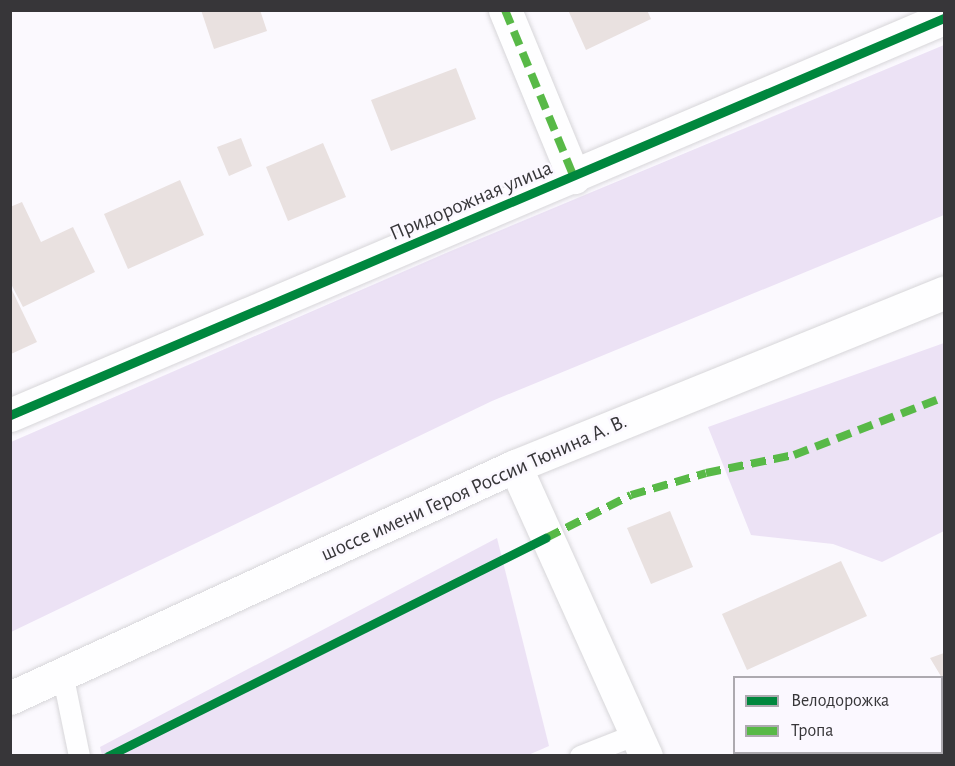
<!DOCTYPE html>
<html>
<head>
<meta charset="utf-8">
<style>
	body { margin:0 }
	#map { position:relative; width:955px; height:766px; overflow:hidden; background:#fbf9fe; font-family:"Alegreya Sans",sans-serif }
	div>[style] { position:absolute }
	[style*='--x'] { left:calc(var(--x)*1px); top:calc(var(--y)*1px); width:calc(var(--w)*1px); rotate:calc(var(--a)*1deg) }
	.green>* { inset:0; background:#ece2f5 }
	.building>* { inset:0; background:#e9e1e0 }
	.roads { filter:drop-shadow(0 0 2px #d7d6d9) drop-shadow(0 0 2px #d7d6d9) }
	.service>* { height:21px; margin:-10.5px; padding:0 10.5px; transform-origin:10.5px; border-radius:10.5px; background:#fefeff }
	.minor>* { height:33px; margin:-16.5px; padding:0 16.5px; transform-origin:16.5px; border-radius:16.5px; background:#fefeff }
	.primary>* { height:33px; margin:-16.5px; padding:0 16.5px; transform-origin:16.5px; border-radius:16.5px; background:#fefeff }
	.quiet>* { height:8px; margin-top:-4px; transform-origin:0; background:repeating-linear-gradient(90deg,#58b947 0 15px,transparent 0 23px) }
	.cycleway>* { height:9px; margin:-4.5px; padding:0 4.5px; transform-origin:4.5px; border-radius:4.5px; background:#00873e }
	span { translate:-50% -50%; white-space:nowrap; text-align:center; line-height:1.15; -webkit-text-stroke:5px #fbf8ff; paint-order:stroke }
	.street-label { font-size:21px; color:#373639 }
	.frame { position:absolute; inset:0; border:12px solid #373639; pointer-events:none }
	.legend { position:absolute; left:733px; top:676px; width:210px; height:78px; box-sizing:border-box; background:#fbf8ff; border:2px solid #adaab0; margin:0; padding:8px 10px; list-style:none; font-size:18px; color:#373639 }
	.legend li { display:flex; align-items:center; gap:12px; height:30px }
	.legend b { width:30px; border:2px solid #adaab0 }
</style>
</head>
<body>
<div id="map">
	<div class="green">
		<div style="clip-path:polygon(944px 45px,944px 215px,492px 401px,11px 632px,11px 442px,446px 253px)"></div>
		<div style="clip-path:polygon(944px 343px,944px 531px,882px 562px,833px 544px,751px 535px,708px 427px)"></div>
		<div style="clip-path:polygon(497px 538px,549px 746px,526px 756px,102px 755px,100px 747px)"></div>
	</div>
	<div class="building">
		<div style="clip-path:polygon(201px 10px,260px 10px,267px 31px,214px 49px)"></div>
		<div style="clip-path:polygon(568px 10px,647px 10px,651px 19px,586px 50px)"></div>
		<div style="clip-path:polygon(456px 68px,476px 119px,391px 151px,371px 100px)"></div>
		<div style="clip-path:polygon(241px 138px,252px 166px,229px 176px,217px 147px)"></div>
		<div style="clip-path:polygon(323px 143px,346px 197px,288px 221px,266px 167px)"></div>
		<div style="clip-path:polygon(180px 180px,204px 235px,128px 269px,104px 214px)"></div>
		<div style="clip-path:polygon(22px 202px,41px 242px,73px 227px,95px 272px,23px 307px,10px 282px,10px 207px)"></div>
		<div style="clip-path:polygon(10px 286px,37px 342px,11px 354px,10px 353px)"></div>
		<div style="clip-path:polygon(670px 511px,693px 567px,651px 584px,627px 528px)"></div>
		<div style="clip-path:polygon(841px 561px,867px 616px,747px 670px,722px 614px)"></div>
		<div style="clip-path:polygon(944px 653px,944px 695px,942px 678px,930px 658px)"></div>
		<div style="clip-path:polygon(749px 752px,834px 752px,835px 756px,750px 756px)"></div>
	</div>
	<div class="roads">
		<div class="service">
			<div style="--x:62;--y:673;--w:85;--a:78.4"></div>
			<div style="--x:580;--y:756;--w:60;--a:-21.4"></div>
		</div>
		<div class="minor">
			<div style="--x:505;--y:10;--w:181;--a:67.6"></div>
			<div style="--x:10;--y:415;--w:1015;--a:-23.03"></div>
			<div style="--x:515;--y:466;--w:318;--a:65.7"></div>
		</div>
		<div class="primary">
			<div style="--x:10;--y:698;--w:556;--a:-24.67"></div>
			<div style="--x:515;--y:466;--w:463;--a:-22"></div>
		</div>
	</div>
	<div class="quiet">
		<div style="--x:505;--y:10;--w:181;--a:67.6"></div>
		<div style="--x:546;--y:538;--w:95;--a:-26.8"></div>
		<div style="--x:631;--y:495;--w:78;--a:-16.3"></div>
		<div style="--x:706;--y:473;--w:90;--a:-11.6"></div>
		<div style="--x:794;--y:455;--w:161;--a:-21.1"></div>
	</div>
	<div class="cycleway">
		<div style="--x:10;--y:415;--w:1015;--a:-23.03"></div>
		<div style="--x:108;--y:756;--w:489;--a:-26.5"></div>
	</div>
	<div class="street-label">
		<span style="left:471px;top:201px;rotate:-23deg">Придорожная улица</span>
		<span style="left:474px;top:488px;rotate:-24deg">шоссе имени Героя России Тюнина А. В.</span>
	</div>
	<div class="frame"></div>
	<ul class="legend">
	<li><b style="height:8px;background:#00873e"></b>Велодорожка</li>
	<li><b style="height:8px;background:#58b947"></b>Тропа</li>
	</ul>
</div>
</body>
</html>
